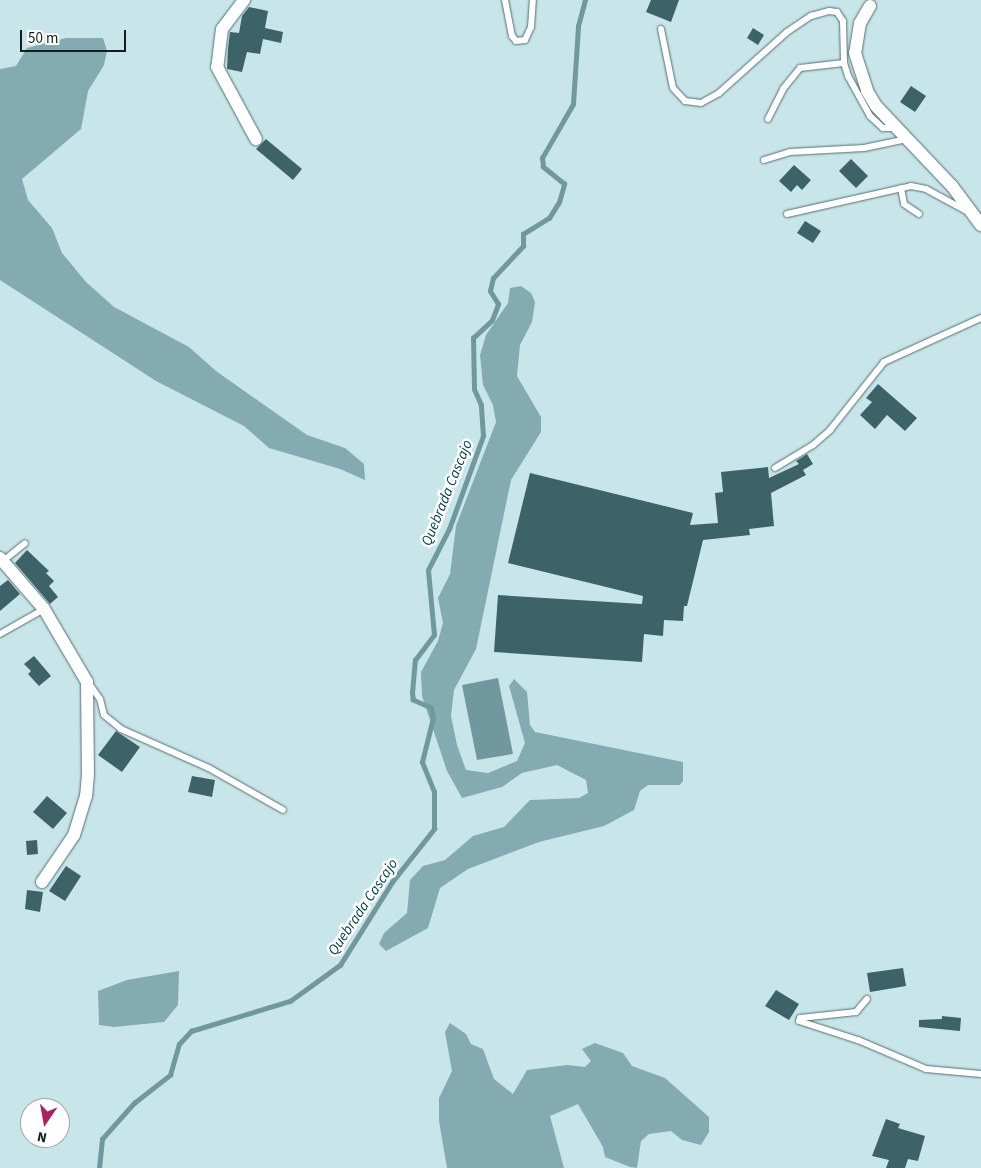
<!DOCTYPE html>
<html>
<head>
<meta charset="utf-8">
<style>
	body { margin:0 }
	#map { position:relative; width:981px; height:1168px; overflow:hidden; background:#c8e6ea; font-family:"Source Sans 3",sans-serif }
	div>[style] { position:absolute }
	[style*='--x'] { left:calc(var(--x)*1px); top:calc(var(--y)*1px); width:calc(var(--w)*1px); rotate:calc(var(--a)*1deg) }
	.forest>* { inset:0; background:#84abb1 }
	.water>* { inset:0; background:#71989e }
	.stream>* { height:4.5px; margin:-2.25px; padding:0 2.25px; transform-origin:2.25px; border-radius:2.25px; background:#71989e }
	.building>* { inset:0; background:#3d6268 }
	.roads { filter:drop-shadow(0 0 1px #536e72) drop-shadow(0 0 1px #536e72) }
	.lane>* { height:6px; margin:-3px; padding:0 3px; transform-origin:3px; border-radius:3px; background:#fff }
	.street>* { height:12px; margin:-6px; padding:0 6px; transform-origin:6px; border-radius:6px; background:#fff }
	span { translate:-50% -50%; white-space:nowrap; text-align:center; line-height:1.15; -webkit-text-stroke:5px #fff; paint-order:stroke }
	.water-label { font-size:15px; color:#03434b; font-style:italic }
	.north { position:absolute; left:20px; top:1098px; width:50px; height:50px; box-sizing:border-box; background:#fff; border:1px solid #a0a5a5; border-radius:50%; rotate:192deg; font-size:14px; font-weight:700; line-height:20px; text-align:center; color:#121d1e }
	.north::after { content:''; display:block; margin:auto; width:18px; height:22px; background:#ab2163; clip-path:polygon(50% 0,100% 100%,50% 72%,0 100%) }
	.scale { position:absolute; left:20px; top:30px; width:106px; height:22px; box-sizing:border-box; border:2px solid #121d1e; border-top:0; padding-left:6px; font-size:15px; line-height:18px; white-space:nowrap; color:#121d1e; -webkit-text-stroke:4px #fff; paint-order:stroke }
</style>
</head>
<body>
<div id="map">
	<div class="forest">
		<div style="clip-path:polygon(66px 38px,103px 38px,107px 51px,104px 65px,88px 91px,81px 129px,22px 179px,28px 200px,52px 228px,62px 253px,86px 282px,114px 307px,189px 347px,216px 371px,307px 435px,345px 448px,364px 464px,365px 480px,340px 469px,269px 448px,244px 426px,156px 381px,0 280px,0 69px,16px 66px,27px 48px)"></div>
		<div style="clip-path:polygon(521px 286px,531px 293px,535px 302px,532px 322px,520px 345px,517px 376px,541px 417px,541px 432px,511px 480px,476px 649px,454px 690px,451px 716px,457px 745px,466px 770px,488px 773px,517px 761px,525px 743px,509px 686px,514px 679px,527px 692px,530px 725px,535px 732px,683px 762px,683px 781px,680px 785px,648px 785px,640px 791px,634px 810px,604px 826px,539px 842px,468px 869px,440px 888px,428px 928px,386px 951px,379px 944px,384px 933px,407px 913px,410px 880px,423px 866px,445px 860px,473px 836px,504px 827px,530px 800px,579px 798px,588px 793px,586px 780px,557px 765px,522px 773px,502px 787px,462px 798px,447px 771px,422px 696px,421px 672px,438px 641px,443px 623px,438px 598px,450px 574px,456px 526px,496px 422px,493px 405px,483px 385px,480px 355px,486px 335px,508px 303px,510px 288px)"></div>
		<div style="clip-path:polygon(179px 971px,178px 1005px,164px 1022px,114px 1027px,99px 1025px,98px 991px,127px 980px)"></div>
		<div style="clip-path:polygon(450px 1023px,466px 1034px,471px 1044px,483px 1049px,494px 1079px,513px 1094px,527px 1070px,567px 1065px,585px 1067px,591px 1061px,582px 1049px,595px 1043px,623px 1053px,632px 1066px,665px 1078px,709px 1117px,709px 1132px,701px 1145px,682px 1140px,671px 1131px,649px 1134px,641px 1141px,637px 1168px,630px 1167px,605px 1157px,603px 1147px,578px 1104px,550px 1116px,564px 1168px,447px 1168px,439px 1121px,439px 1098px,452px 1071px,445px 1032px)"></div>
	</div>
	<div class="water">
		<div style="clip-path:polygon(498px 678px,513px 754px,477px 760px,462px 685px)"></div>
	</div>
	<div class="stream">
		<div style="--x:99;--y:1168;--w:29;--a:-84"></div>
		<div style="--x:102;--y:1139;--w:48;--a:-48.4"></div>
		<div style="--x:134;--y:1103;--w:46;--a:-37.9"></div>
		<div style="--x:170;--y:1075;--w:32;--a:-74"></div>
		<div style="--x:179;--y:1044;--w:18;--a:-47"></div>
		<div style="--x:191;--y:1031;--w:103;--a:-16.9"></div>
		<div style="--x:290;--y:1001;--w:62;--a:-35.8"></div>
		<div style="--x:340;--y:965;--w:98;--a:-57.9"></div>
		<div style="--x:392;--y:882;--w:68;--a:-51.6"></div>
		<div style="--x:434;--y:829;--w:37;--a:-90"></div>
		<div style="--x:434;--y:792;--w:32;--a:-112"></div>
		<div style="--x:422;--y:762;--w:45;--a:-76"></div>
		<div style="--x:433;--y:718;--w:10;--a:-101"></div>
		<div style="--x:431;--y:708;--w:20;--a:-156"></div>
		<div style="--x:413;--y:700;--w:7;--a:-98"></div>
		<div style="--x:412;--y:693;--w:33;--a:-85"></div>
		<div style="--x:415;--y:660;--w:31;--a:-53"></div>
		<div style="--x:434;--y:635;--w:65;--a:-95.3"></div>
		<div style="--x:428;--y:570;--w:46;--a:-62.9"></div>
		<div style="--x:449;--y:529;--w:99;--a:-69.9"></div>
		<div style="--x:483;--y:436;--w:31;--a:-94"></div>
		<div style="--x:481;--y:405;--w:17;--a:-114"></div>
		<div style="--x:474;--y:389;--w:51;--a:-91.1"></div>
		<div style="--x:473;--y:338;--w:26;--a:-43"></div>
		<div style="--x:492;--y:320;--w:17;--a:-69"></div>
		<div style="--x:498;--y:304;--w:15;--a:-122"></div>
		<div style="--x:490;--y:291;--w:13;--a:-77"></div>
		<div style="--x:493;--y:278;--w:44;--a:-46.8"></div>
		<div style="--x:523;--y:246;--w:12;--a:-90"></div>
		<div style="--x:523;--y:234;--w:31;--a:-32"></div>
		<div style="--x:549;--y:218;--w:19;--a:-58"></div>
		<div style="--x:559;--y:202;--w:19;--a:-74"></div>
		<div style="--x:564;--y:184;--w:27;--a:-141"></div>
		<div style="--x:543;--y:167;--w:9;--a:-96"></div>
		<div style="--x:542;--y:158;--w:62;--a:-60.1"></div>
		<div style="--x:573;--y:104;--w:78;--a:-86.3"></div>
		<div style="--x:578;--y:26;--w:27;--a:-75"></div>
	</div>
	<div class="building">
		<div style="clip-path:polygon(651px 0,679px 0,671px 22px,646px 12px)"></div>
		<div style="clip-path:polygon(249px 7px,268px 11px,265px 28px,283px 32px,281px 43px,263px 39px,260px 54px,247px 52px,242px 72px,227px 69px,228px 48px,230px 32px,239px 33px,242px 16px)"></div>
		<div style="clip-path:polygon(753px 28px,764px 35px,758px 45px,747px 38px)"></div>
		<div style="clip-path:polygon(911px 86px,926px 96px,915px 112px,900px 102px)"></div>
		<div style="clip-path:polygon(266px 139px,302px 169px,293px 180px,256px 149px)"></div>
		<div style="clip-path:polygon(851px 159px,868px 176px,856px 188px,839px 171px)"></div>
		<div style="clip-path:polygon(794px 165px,811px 180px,802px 190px,797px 185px,791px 192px,779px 181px)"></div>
		<div style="clip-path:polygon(805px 221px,821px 231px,813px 243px,797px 233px)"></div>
		<div style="clip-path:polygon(878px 384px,917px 418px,905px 431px,887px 415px,875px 429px,860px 415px,872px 402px,866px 398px)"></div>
		<div style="clip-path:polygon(807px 454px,813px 464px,803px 470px,806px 475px,771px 493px,774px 526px,749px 529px,750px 535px,703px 540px,687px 606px,684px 606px,683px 621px,664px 620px,663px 636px,644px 634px,642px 662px,494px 652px,498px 595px,642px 604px,643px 596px,508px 563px,530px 473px,693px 513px,690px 525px,718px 523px,715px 493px,723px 492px,721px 472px,768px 467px,769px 478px,799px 464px,796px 461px)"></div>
		<div style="clip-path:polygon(27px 550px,49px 571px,46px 573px,54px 581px,49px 586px,58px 597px,50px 604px,15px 563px)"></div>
		<div style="clip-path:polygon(8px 580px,20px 594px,0 611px,0 586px)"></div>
		<div style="clip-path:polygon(34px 656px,51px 676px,39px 686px,28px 674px,31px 671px,24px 664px)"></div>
		<div style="clip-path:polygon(116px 731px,140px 747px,122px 772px,98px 755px)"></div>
		<div style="clip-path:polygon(192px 776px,215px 780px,212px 797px,188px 792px)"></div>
		<div style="clip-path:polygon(47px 796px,67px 813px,53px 829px,33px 812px)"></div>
		<div style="clip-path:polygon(37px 840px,38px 854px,27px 855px,26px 841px)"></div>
		<div style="clip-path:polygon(66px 866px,81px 876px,65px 901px,49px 891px)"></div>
		<div style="clip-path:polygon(27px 890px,43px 892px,40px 912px,25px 909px)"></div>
		<div style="clip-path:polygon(903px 968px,906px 986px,870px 992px,867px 973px)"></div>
		<div style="clip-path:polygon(776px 990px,799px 1004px,789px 1020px,765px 1006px)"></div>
		<div style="clip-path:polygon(942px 1016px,961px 1018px,960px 1031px,919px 1027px,919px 1020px,942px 1019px)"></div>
		<div style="clip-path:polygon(886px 1119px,900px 1124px,898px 1128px,925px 1136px,918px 1161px,908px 1159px,905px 1168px,886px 1168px,889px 1160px,872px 1156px)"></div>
	</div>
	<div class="roads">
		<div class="lane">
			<div style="--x:505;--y:0;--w:37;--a:79"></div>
			<div style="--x:512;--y:36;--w:6;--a:51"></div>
			<div style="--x:516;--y:41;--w:9;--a:-6"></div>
			<div style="--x:525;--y:40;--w:14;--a:-65"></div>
			<div style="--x:531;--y:27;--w:27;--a:-86"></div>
			<div style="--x:661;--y:29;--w:60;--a:78.5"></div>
			<div style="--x:673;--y:88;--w:18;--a:47"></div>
			<div style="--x:685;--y:101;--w:16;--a:7"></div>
			<div style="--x:701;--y:103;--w:21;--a:-29"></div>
			<div style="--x:719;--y:93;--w:91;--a:-41.9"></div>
			<div style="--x:787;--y:32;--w:29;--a:-34"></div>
			<div style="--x:811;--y:16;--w:19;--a:-16"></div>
			<div style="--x:829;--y:11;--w:8;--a:7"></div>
			<div style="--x:837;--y:12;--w:11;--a:56"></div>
			<div style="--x:843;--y:21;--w:42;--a:88.6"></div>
			<div style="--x:844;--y:63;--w:14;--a:73"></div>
			<div style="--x:848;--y:76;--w:46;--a:61.2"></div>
			<div style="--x:870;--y:116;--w:18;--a:43"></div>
			<div style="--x:883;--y:128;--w:13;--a:0"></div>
			<div style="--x:768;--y:119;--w:34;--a:-63"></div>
			<div style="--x:783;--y:89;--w:27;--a:-51"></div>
			<div style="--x:800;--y:68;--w:44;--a:-6.5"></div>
			<div style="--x:764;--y:160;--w:27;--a:-17"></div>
			<div style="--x:790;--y:152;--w:74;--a:-3.1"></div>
			<div style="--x:864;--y:148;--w:44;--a:-11.8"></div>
			<div style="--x:901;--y:188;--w:16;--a:79"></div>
			<div style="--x:904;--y:204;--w:18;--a:34"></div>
			<div style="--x:787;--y:214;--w:127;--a:-12.7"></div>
			<div style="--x:911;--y:186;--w:15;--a:11"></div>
			<div style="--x:926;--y:189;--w:50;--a:28.6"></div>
			<div style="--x:775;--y:468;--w:44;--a:-31.2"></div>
			<div style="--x:813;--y:445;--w:23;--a:-41"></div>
			<div style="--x:830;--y:430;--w:87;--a:-51.5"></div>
			<div style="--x:884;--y:362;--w:107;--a:-24.4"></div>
			<div style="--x:3;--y:561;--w:28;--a:-39"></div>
			<div style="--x:0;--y:634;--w:51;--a:-29.6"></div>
			<div style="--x:88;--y:682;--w:21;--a:55"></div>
			<div style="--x:100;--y:699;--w:16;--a:76"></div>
			<div style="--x:104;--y:715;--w:22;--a:39"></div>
			<div style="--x:121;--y:729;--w:96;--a:23.9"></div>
			<div style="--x:209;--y:768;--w:85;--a:29.6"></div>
			<div style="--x:867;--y:999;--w:17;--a:130"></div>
			<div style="--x:856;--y:1012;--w:56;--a:173.9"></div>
			<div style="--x:800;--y:1018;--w:3;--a:108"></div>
			<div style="--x:799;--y:1021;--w:62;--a:17.9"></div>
			<div style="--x:858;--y:1040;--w:74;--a:23.1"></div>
			<div style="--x:926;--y:1069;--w:55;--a:5.2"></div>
		</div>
		<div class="street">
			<div style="--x:244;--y:0;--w:36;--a:127"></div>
			<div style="--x:222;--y:29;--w:38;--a:97"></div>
			<div style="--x:217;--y:67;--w:82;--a:61.6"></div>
			<div style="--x:870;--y:6;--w:20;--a:120"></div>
			<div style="--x:860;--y:23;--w:30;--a:99"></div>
			<div style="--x:855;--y:53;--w:40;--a:72"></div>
			<div style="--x:867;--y:91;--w:17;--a:59"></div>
			<div style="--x:876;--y:106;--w:110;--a:46.5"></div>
			<div style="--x:952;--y:186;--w:49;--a:53.4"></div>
			<div style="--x:0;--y:558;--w:67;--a:49.2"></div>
			<div style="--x:44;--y:609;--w:85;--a:59.5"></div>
			<div style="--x:87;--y:682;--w:92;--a:89.4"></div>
			<div style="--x:88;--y:774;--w:22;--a:95"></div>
			<div style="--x:86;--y:796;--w:41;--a:107.1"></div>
			<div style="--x:74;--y:835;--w:57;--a:124.2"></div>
		</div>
	</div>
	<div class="water-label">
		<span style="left:447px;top:493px;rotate:-68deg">Quebrada Cascajo</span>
		<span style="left:363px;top:907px;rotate:-56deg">Quebrada Cascajo</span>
	</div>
	<div class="north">N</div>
	<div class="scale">50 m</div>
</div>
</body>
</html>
